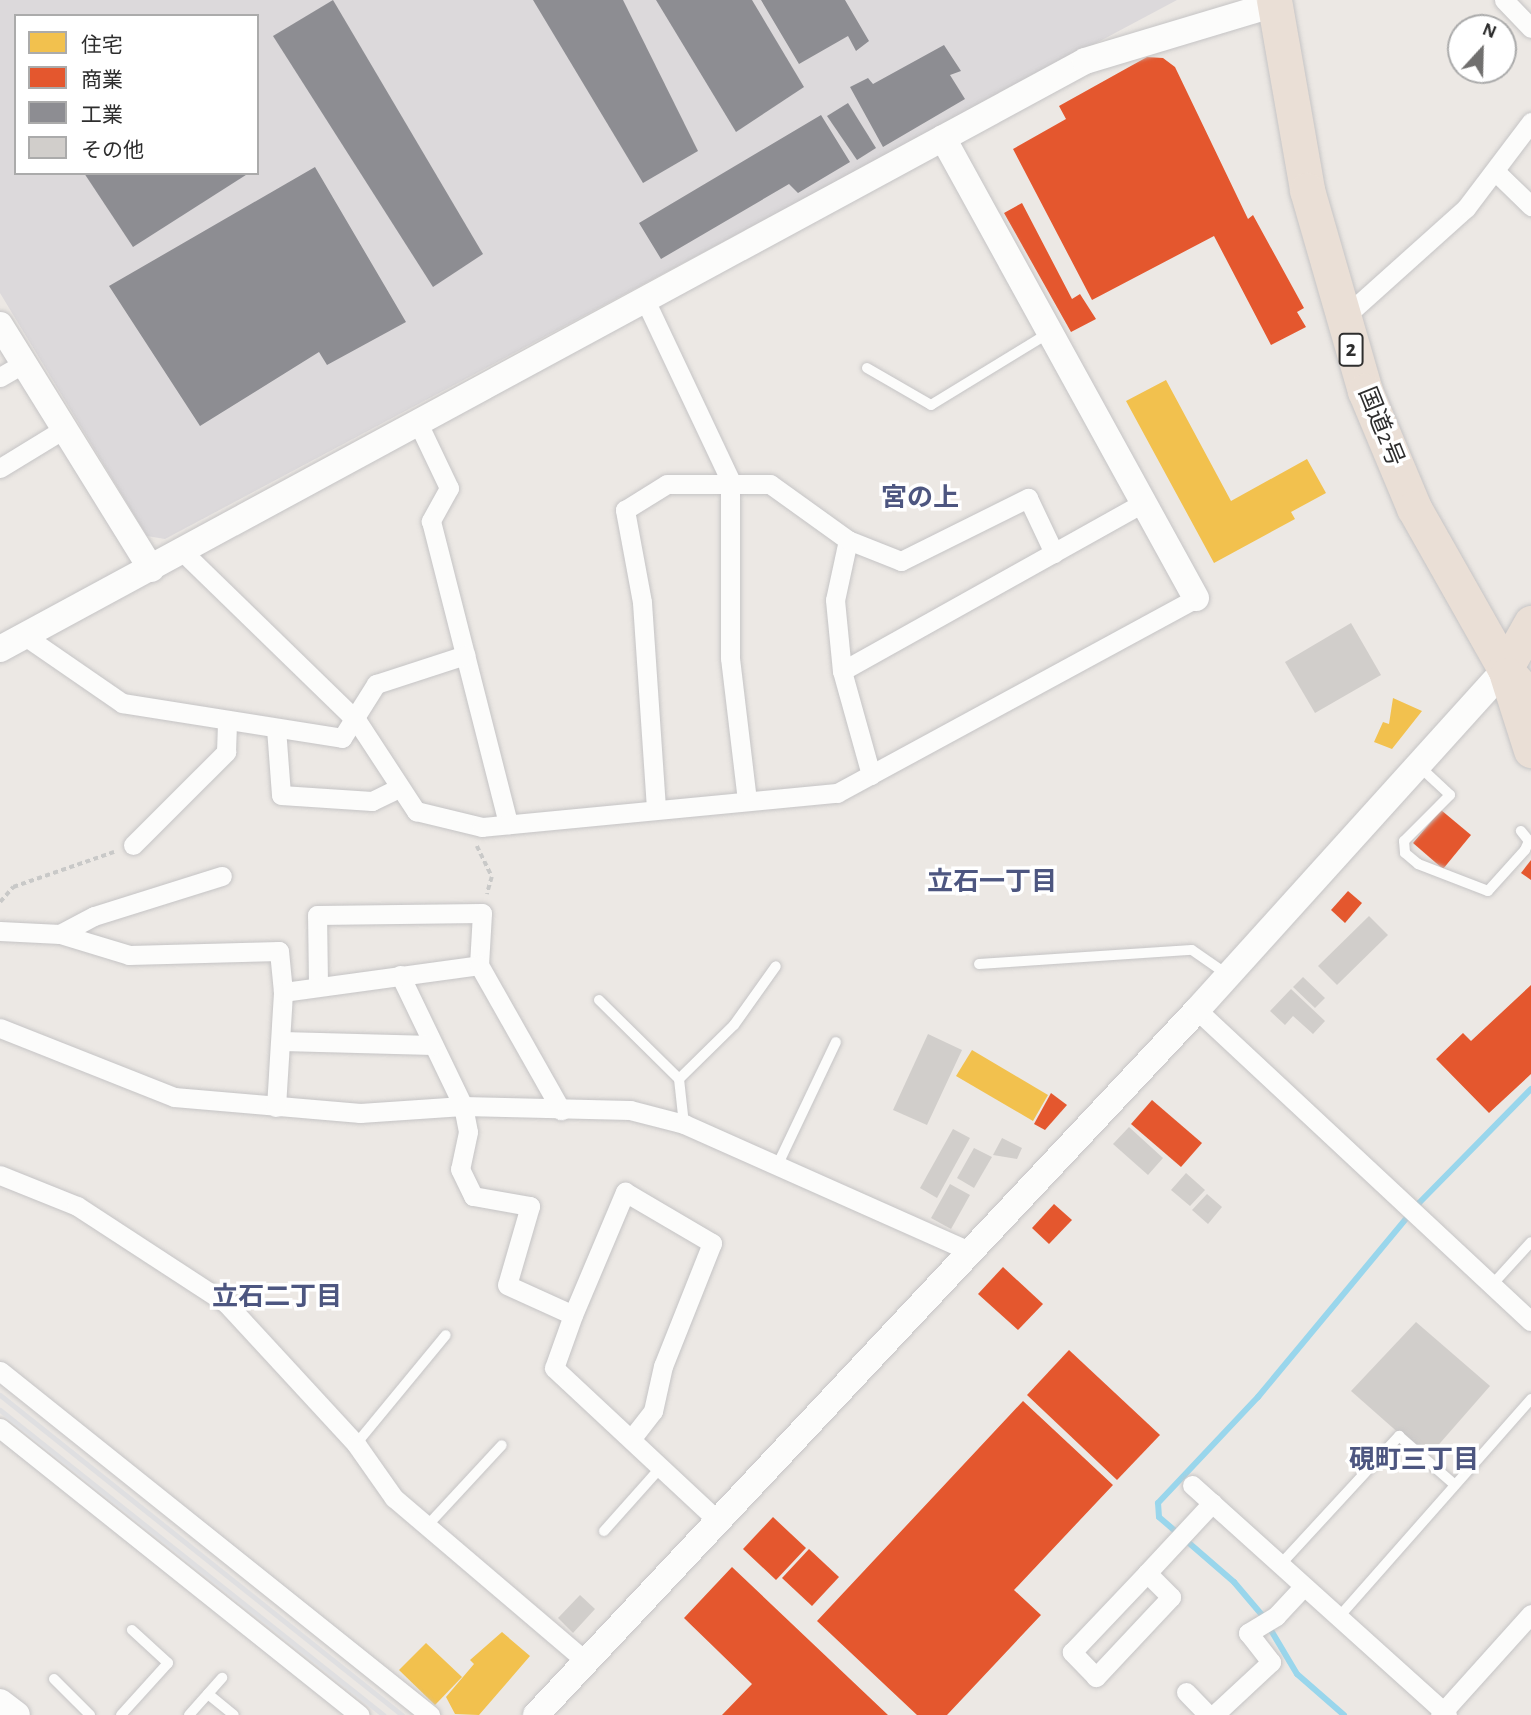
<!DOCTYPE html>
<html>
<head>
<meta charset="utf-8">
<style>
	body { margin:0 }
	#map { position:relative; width:1531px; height:1715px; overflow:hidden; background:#ece8e4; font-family:"Alegreya Sans","Noto Sans JP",sans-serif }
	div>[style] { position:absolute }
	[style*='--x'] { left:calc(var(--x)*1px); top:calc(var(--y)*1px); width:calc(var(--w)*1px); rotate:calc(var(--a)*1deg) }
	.industrial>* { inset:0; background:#dcd9db }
	.homes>* { inset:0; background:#f2c14e }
	.shops>* { inset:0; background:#e4572e }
	.industry>* { inset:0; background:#8d8d92 }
	.stream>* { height:6px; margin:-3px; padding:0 3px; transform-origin:3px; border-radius:3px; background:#99d6ec }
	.building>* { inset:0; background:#d1cecb }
	.path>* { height:3.5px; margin-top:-1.75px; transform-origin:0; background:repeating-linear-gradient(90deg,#c9c9c8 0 5px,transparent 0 8.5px) }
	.roads { filter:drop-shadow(0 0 2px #c5c4c5) drop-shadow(0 0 2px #c5c4c5) }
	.lane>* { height:10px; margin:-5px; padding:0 5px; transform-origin:5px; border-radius:5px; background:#fcfcfb }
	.street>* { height:19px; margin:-9.5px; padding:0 9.5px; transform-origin:9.5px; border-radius:9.5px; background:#fcfcfb }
	.secondary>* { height:26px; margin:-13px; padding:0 13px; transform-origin:13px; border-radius:13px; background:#fcfcfb }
	.highway>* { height:35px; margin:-17.5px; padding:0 17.5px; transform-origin:17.5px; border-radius:17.5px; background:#eadfd6 }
	.rail>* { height:5px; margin:-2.5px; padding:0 2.5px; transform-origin:2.5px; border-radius:2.5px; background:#dfdfe1 }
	span { translate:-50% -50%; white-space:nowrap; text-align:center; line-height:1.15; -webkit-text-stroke:7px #fff; paint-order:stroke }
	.shield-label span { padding:2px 5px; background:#fff; border:2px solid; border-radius:5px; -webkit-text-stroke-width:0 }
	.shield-label { font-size:23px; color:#2e2e2e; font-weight:700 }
	.street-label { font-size:24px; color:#2e2e2e }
	.neighbourhood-label { font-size:26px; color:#4d5680; font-weight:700 }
	.legend { position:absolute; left:14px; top:14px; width:245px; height:161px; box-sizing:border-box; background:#fff; border:2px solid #ababab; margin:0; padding:9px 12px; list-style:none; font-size:21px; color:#2e2e2e }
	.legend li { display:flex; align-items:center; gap:14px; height:35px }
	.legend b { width:35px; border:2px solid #ababab }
	.north { position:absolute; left:1447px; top:14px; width:70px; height:70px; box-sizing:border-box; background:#fff; border:2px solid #ababab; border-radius:50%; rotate:22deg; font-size:19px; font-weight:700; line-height:28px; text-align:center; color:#2e2e2e }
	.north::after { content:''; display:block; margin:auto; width:24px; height:32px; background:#706f6e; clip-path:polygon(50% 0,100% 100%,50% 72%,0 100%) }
</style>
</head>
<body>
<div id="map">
	<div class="industrial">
		<div style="clip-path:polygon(evenodd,0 0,1177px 0,165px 539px,147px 536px,0 293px,0 0,16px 16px,257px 16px,257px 173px,16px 173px,16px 16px)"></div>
	</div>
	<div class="homes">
		<div style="clip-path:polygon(1166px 380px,1231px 501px,1307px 459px,1326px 493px,1291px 512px,1295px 519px,1214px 563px,1126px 401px)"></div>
		<div style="clip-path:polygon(1393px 698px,1422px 711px,1392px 749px,1374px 742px,1383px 722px,1389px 724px)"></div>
		<div style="clip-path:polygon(972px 1050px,1048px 1095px,1033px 1121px,956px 1076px)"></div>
		<div style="clip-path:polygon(502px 1632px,530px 1656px,479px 1715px,455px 1714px,446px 1697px,474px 1664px,470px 1660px)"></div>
		<div style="clip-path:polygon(426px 1643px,462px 1677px,435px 1705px,399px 1670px)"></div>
	</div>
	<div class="shops">
		<div style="clip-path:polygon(1147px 57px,1163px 58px,1175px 67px,1248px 219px,1253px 215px,1304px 308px,1297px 312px,1306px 327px,1271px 345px,1214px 236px,1092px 300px,1013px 149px,1066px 119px,1059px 106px)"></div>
		<div style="clip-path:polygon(1022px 203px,1072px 299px,1080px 294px,1096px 319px,1071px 332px,1004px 213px)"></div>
		<div style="clip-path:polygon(1441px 810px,1471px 835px,1443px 869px,1413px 843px)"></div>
		<div style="clip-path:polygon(1531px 860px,1531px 880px,1521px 873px)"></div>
		<div style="clip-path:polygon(1348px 891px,1362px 903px,1345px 923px,1331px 910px)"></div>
		<div style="clip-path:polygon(1531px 985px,1531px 1074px,1489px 1113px,1436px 1059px,1463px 1033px,1471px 1041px)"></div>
		<div style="clip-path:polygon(1051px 1093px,1067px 1105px,1045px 1130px,1034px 1124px)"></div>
		<div style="clip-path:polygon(1152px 1100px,1202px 1143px,1181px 1167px,1131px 1124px)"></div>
		<div style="clip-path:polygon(1054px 1204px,1072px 1220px,1049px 1244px,1032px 1228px)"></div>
		<div style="clip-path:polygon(1003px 1267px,1043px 1304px,1018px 1330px,978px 1294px)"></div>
		<div style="clip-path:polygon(1069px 1350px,1160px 1435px,1117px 1480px,1027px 1395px)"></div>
		<div style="clip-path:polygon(1023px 1401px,1113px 1485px,1014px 1590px,1041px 1615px,947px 1715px,917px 1715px,817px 1621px)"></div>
		<div style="clip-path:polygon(773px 1517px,806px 1548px,776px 1580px,743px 1549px)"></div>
		<div style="clip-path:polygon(809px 1549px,839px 1577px,812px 1606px,782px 1578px)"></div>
		<div style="clip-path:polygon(732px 1567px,888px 1715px,722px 1715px,752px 1684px,684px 1618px)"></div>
	</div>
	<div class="industry">
		<div style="clip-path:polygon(333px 0,483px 254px,433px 287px,273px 36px)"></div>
		<div style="clip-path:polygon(533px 0,623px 0,698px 151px,643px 183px)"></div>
		<div style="clip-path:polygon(656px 0,752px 0,804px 87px,736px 132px)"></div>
		<div style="clip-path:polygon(761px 0,845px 0,869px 41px,856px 51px,848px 36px,799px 64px)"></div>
		<div style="clip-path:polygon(944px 45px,961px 71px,950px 75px,965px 99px,883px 147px,850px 87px,868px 78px,873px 84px)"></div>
		<div style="clip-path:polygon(848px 103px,876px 148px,857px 160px,827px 116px)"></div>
		<div style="clip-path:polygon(821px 115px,850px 162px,798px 193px,789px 184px,661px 259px,639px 223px)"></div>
		<div style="clip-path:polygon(315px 167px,406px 322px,327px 365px,319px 352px,200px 426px,109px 286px)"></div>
		<div style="clip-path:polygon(84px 173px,249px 173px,133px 247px)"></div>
	</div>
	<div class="stream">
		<div style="--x:1344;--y:1715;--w:62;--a:-138.9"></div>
		<div style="--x:1297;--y:1674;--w:69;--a:-120.7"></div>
		<div style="--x:1262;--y:1615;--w:43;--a:-130.3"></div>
		<div style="--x:1234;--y:1582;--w:99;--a:-139.1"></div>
		<div style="--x:1159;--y:1517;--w:14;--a:-94"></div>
		<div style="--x:1158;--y:1503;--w:146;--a:-46.7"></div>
		<div style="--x:1258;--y:1397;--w:252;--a:-50.3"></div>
		<div style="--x:1419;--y:1203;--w:160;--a:-45.5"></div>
	</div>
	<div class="building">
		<div style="clip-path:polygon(1351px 623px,1381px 675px,1315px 713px,1285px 662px)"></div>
		<div style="clip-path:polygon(1369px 916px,1388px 935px,1337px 985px,1318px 966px)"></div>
		<div style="clip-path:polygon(1303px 977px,1325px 998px,1315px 1008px,1293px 987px)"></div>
		<div style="clip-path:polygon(1291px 989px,1325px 1021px,1313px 1034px,1293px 1016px,1285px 1025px,1270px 1011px)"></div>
		<div style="clip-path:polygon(928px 1034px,962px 1050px,927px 1125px,893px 1110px)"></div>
		<div style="clip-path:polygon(1129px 1127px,1163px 1158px,1148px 1175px,1113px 1144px)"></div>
		<div style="clip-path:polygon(953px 1129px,970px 1138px,937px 1198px,920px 1188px)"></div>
		<div style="clip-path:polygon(1002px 1138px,1022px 1148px,1017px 1159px,993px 1155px)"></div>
		<div style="clip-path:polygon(974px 1148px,992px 1157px,974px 1188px,957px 1178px)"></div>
		<div style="clip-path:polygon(1186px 1173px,1205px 1190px,1190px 1206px,1171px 1190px)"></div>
		<div style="clip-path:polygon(950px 1184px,970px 1195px,951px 1229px,931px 1218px)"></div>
		<div style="clip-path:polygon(1207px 1194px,1222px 1207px,1208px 1224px,1192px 1210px)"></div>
		<div style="clip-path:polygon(1416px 1322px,1490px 1386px,1427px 1458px,1351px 1391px)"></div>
		<div style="clip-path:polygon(580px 1595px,595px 1609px,573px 1633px,558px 1618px)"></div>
	</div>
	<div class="path">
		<div style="--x:477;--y:846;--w:34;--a:64"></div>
		<div style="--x:492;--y:877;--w:18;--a:106"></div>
		<div style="--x:0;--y:902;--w:20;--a:-49"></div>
		<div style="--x:13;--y:887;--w:107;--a:-19.1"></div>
	</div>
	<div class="roads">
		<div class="lane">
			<div style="--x:867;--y:368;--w:74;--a:30"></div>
			<div style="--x:931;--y:405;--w:138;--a:-31.4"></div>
			<div style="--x:1420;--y:767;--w:41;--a:43"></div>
			<div style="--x:1450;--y:795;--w:65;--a:135"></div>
			<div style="--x:1404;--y:841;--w:12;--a:85"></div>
			<div style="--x:1405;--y:853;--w:17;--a:40"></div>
			<div style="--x:1418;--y:864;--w:75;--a:21.1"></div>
			<div style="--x:1488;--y:891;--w:55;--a:-47.9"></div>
			<div style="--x:1525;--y:850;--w:10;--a:-66"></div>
			<div style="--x:1529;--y:841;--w:13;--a:-129"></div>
			<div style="--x:979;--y:964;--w:213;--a:-3.8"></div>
			<div style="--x:1192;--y:950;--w:44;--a:34.8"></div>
			<div style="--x:599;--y:1000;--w:112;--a:44.6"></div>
			<div style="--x:679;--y:1079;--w:45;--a:83.7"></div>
			<div style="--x:679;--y:1079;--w:77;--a:-44.5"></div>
			<div style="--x:734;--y:1025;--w:72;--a:-54.6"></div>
			<div style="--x:778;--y:1164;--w:135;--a:-64.6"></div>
			<div style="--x:1491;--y:1286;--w:59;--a:-47.7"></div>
			<div style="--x:356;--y:1444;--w:141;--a:-50.5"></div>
			<div style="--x:427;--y:1526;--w:110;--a:-47.2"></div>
			<div style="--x:604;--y:1531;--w:86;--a:-48.3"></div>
			<div style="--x:1280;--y:1565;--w:176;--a:-47.3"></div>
			<div style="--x:1399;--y:1436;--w:74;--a:41.2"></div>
			<div style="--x:1338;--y:1618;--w:292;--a:-48.6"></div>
			<div style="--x:54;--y:1679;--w:51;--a:45"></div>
			<div style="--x:208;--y:1694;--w:33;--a:39"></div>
			<div style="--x:121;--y:1715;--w:70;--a:-47.9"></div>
			<div style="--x:168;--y:1663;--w:49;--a:-137.5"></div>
			<div style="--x:189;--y:1715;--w:50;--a:-48.3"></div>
		</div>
		<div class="street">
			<div style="--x:1504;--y:0;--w:39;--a:46"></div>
			<div style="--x:1496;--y:172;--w:49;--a:44.2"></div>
			<div style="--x:645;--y:300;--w:199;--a:64.7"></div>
			<div style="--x:730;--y:480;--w:178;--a:90"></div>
			<div style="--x:730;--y:658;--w:143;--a:83.2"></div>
			<div style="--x:1341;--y:320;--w:168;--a:-41.9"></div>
			<div style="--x:1466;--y:208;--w:108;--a:-52.9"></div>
			<div style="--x:0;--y:377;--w:28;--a:-30"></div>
			<div style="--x:418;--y:423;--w:72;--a:64.5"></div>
			<div style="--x:449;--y:488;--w:38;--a:119"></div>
			<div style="--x:431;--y:521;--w:313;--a:75.7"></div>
			<div style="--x:0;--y:468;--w:75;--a:-31.4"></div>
			<div style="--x:848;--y:540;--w:61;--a:102.2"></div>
			<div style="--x:835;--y:600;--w:71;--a:84.4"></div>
			<div style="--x:842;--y:671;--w:108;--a:74.4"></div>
			<div style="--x:184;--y:553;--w:241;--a:44.2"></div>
			<div style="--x:357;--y:721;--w:108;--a:56.8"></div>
			<div style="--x:416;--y:811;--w:68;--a:13.6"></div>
			<div style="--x:482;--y:827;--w:357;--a:-5.5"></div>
			<div style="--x:837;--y:793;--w:409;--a:-28.5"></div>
			<div style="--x:25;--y:636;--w:118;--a:34.6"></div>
			<div style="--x:122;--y:703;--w:223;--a:9"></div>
			<div style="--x:342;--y:738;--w:64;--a:-57.8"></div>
			<div style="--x:376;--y:684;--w:94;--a:-18"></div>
			<div style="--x:842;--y:671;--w:345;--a:-29.2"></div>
			<div style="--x:276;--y:728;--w:67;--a:85.7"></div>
			<div style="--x:281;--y:795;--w:91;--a:3.8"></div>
			<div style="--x:372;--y:801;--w:30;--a:-26"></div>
			<div style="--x:656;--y:808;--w:206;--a:-93.9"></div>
			<div style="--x:642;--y:602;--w:94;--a:-100.5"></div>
			<div style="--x:625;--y:510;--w:49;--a:-31.8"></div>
			<div style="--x:667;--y:484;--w:103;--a:0"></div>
			<div style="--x:770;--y:484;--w:96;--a:35.7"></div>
			<div style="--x:848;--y:540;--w:57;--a:21.6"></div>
			<div style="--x:901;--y:561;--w:142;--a:-26.4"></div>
			<div style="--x:1028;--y:498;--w:61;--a:64.7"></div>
			<div style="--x:133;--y:845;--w:132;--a:-45"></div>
			<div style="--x:226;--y:752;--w:32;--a:-88"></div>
			<div style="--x:0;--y:931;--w:60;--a:2.9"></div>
			<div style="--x:60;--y:934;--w:38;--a:-28"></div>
			<div style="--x:94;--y:916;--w:134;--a:-17.4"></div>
			<div style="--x:60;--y:934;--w:72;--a:16.9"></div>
			<div style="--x:129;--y:955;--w:150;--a:-1.5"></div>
			<div style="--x:279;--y:951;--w:41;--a:84.4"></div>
			<div style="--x:400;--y:975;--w:145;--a:64.3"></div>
			<div style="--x:463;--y:1106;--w:26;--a:79"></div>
			<div style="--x:468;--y:1132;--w:38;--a:102"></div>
			<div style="--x:460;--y:1169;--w:30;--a:64"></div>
			<div style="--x:473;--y:1196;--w:58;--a:10"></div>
			<div style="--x:530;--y:1206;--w:82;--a:106.2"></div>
			<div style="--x:507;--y:1285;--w:72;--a:24.4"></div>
			<div style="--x:573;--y:1315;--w:56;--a:109.7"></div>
			<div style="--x:554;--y:1368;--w:226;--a:43"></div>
			<div style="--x:318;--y:983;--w:68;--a:-90.8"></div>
			<div style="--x:317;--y:915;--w:165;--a:-0.7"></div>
			<div style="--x:482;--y:913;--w:52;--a:93.3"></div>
			<div style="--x:1197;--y:1010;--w:456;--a:43"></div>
			<div style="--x:0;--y:1028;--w:187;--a:21.6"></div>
			<div style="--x:174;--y:1097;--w:187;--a:4.9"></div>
			<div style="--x:360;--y:1113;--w:103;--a:-3.9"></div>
			<div style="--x:463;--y:1106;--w:167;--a:1.4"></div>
			<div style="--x:630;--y:1110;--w:56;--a:14.5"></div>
			<div style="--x:684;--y:1124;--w:310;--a:24"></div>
			<div style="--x:282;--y:1041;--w:150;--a:1.5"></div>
			<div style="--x:276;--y:1107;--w:115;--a:-86.5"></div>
			<div style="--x:283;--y:992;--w:198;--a:-7.8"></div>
			<div style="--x:479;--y:965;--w:167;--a:60.5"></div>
			<div style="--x:0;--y:1175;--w:83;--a:21.9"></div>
			<div style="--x:77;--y:1206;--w:178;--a:33.1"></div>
			<div style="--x:226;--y:1303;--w:192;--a:47.3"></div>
			<div style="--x:356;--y:1444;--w:66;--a:54.9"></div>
			<div style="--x:394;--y:1498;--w:253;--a:40.4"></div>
			<div style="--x:573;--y:1315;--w:134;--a:-67.1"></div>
			<div style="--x:625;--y:1192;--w:101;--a:30.4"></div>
			<div style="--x:712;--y:1243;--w:132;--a:111.7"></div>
			<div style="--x:663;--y:1366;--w:46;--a:102.5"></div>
			<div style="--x:653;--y:1411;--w:34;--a:128"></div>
			<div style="--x:0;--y:1371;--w:551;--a:38.66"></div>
			<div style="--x:0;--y:1428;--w:460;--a:38.6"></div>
			<div style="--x:1192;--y:1485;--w:343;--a:42"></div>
			<div style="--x:1147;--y:1573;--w:34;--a:45"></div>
			<div style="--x:1171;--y:1597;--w:110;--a:133.2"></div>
			<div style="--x:1096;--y:1677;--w:35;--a:-134"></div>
			<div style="--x:1072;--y:1652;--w:109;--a:-46.5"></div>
			<div style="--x:1147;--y:1573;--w:96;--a:-47.1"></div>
			<div style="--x:1186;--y:1692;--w:32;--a:46"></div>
			<div style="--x:1214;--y:1715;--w:78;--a:-42.9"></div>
			<div style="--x:1271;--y:1662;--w:37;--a:-128"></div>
			<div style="--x:1248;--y:1633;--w:33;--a:-31"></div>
			<div style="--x:1276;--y:1616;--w:40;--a:-47"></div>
			<div style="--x:1440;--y:1715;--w:136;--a:-48"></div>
		</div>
		<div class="secondary">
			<div style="--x:943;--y:138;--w:525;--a:61.19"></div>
			<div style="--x:0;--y:325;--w:287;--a:58.2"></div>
			<div style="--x:0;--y:649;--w:1234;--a:-28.45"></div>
			<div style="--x:1085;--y:61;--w:198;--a:-16.7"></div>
			<div style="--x:0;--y:1702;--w:21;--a:37"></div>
			<div style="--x:536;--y:1715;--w:966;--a:-46.84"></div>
			<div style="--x:1197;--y:1010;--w:460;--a:-47.9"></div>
		</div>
		<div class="highway">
			<div style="--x:1274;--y:0;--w:193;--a:80.1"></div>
			<div style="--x:1307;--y:190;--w:209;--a:73.9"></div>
			<div style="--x:1365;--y:391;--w:127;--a:67.3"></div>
			<div style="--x:1414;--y:508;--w:185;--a:60.5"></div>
			<div style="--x:1505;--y:669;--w:40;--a:49"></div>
			<div style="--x:1505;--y:669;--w:53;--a:-60.5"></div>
			<div style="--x:1507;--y:675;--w:79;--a:72.3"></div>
		</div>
	</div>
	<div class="rail">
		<div style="--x:0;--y:1395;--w:514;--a:38.52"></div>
		<div style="--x:0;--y:1410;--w:490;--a:38.5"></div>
	</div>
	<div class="shield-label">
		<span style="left:1351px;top:350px">2</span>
	</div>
	<div class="street-label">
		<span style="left:1380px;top:427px;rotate:68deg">国道2号</span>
	</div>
	<div class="neighbourhood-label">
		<span style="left:920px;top:499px">宮の上</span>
		<span style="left:992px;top:883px">立石一丁目</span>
		<span style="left:277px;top:1298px">立石二丁目</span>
		<span style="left:1414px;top:1461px">硯町三丁目</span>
	</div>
	<ul class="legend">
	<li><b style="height:19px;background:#f2c14e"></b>住宅</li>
	<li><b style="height:19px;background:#e4572e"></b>商業</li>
	<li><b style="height:19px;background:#8d8d92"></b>工業</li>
	<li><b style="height:19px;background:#d1cecb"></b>その他</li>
	</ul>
	<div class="north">N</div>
</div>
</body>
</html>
